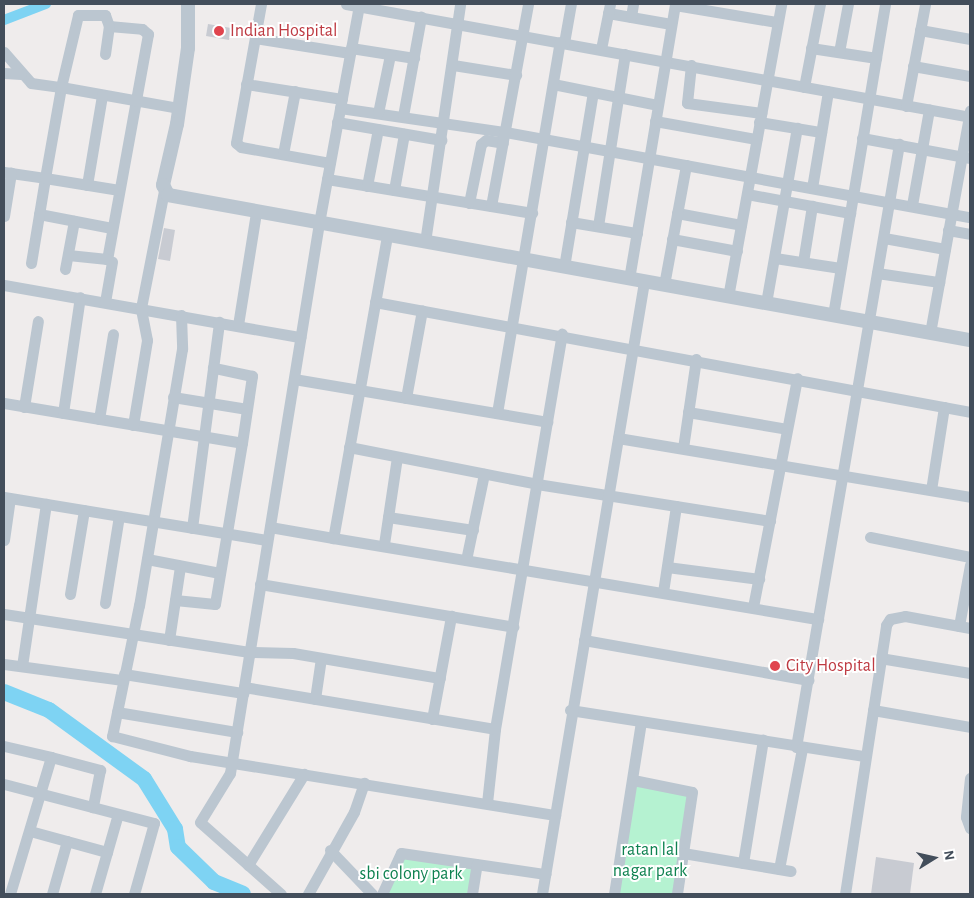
<!DOCTYPE html>
<html>
<head>
<meta charset="utf-8">
<style>
	body { margin:0 }
	#map { position:relative; width:974px; height:898px; overflow:hidden; background:#efecec; font-family:"Alegreya Sans",sans-serif }
	div>[style] { position:absolute }
	[style*='--x'] { left:calc(var(--x)*1px); top:calc(var(--y)*1px); width:calc(var(--w)*1px); rotate:calc(var(--a)*1deg) }
	.green>* { inset:0; background:#b5f2d1 }
	.canal>* { height:10px; margin:-5px; padding:0 5px; transform-origin:5px; border-radius:5px; background:#7ed3f3 }
	.river>* { height:16px; margin:-8px; padding:0 8px; transform-origin:8px; border-radius:8px; background:#7ed3f3 }
	.building>* { inset:0; background:#c8cbd2 }
	.minor>* { height:11px; margin:-5.5px; padding:0 5.5px; transform-origin:5.5px; border-radius:5.5px; background:#bbc6d0 }
	.tertiary>* { height:14px; margin:-7px; padding:0 7px; transform-origin:7px; border-radius:7px; background:#bbc6d0 }
	.dots>* { width:14px; height:14px; translate:-50% -50%; box-sizing:border-box; border:2px solid #fff; border-radius:50% }
	span { translate:-50% -50%; white-space:nowrap; text-align:center; line-height:1.15; -webkit-text-stroke:4px #fff; paint-order:stroke }
	.health-label { font-size:18px; color:#be3a42 }
	.left { translate:0 -50%; text-align:left }
	.park-label { font-size:18px; color:#0e8250 }
	.frame { position:absolute; inset:0; border:5px solid #434e5b; pointer-events:none }
	.north { position:absolute; left:909px; top:833px; width:50px; height:50px; -webkit-text-stroke:4px #fff; paint-order:stroke; rotate:80deg; font-size:14px; font-weight:700; line-height:20px; text-align:center; color:#434e5b }
	.north::after { content:''; display:block; margin:auto; width:18px; height:22px; background:#434e5b; clip-path:polygon(50% 0,100% 100%,50% 72%,0 100%) }
</style>
</head>
<body>
<div id="map">
	<div class="green">
		<div style="clip-path:polygon(632px 780px,692px 792px,676px 894px,614px 894px)"></div>
		<div style="clip-path:polygon(399px 853px,477px 864px,472px 894px,380px 894px)"></div>
	</div>
	<div class="canal">
		<div style="--x:4;--y:20;--w:45;--a:-20.9"></div>
	</div>
	<div class="river">
		<div style="--x:4;--y:692;--w:48;--a:21.8"></div>
		<div style="--x:49;--y:710;--w:117;--a:36"></div>
		<div style="--x:144;--y:779;--w:59;--a:58.2"></div>
		<div style="--x:175;--y:829;--w:18;--a:81"></div>
		<div style="--x:178;--y:847;--w:50;--a:44.2"></div>
		<div style="--x:214;--y:882;--w:31;--a:22"></div>
	</div>
	<div class="building">
		<div style="clip-path:polygon(208px 24px,231px 28px,229px 40px,206px 36px)"></div>
		<div style="clip-path:polygon(164px 228px,175px 230px,170px 261px,158px 259px)"></div>
		<div style="clip-path:polygon(876px 857px,914px 863px,910px 894px,871px 894px)"></div>
	</div>
	<div class="minor">
		<div style="--x:261;--y:4;--w:141;--a:100.2"></div>
		<div style="--x:236;--y:143;--w:6;--a:39"></div>
		<div style="--x:241;--y:147;--w:90;--a:10.2"></div>
		<div style="--x:346;--y:4;--w:634;--a:10.26"></div>
		<div style="--x:675;--y:5;--w:103;--a:9.5"></div>
		<div style="--x:608;--y:13;--w:64;--a:9.9"></div>
		<div style="--x:631;--y:17;--w:13;--a:-81"></div>
		<div style="--x:920;--y:30;--w:51;--a:10.2"></div>
		<div style="--x:255;--y:38;--w:96;--a:9"></div>
		<div style="--x:564;--y:43;--w:40;--a:-80"></div>
		<div style="--x:351;--y:48;--w:64;--a:9"></div>
		<div style="--x:811;--y:48;--w:66;--a:8.7"></div>
		<div style="--x:601;--y:49;--w:46;--a:-78.7"></div>
		<div style="--x:4;--y:52;--w:41;--a:48.9"></div>
		<div style="--x:31;--y:83;--w:30;--a:8"></div>
		<div style="--x:61;--y:87;--w:74;--a:-76.7"></div>
		<div style="--x:78;--y:15;--w:27;--a:0"></div>
		<div style="--x:105;--y:15;--w:12;--a:70"></div>
		<div style="--x:109;--y:26;--w:33;--a:5"></div>
		<div style="--x:142;--y:29;--w:8;--a:40"></div>
		<div style="--x:148;--y:34;--w:229;--a:100.3"></div>
		<div style="--x:107;--y:259;--w:39;--a:-174"></div>
		<div style="--x:839;--y:52;--w:49;--a:-79.4"></div>
		<div style="--x:105;--y:54;--w:28;--a:-82"></div>
		<div style="--x:453;--y:65;--w:64;--a:9"></div>
		<div style="--x:691;--y:65;--w:38;--a:96"></div>
		<div style="--x:687;--y:103;--w:75;--a:7.7"></div>
		<div style="--x:913;--y:66;--w:58;--a:10"></div>
		<div style="--x:4;--y:73;--w:17;--a:3"></div>
		<div style="--x:246;--y:84;--w:97;--a:8.9"></div>
		<div style="--x:553;--y:84;--w:106;--a:11.4"></div>
		<div style="--x:804;--y:87;--w:85;--a:-79.1"></div>
		<div style="--x:906;--y:106;--w:104;--a:-79.4"></div>
		<div style="--x:340;--y:108;--w:167;--a:8.3"></div>
		<div style="--x:505;--y:132;--w:473;--a:10.4"></div>
		<div style="--x:378;--y:113;--w:59;--a:-78.3"></div>
		<div style="--x:403;--y:116;--w:101;--a:-79.7"></div>
		<div style="--x:655;--y:121;--w:103;--a:10.1"></div>
		<div style="--x:337;--y:122;--w:106;--a:9.8"></div>
		<div style="--x:759;--y:122;--w:63;--a:9.2"></div>
		<div style="--x:862;--y:138;--w:110;--a:10.5"></div>
		<div style="--x:283;--y:154;--w:64;--a:-79.2"></div>
		<div style="--x:4;--y:172;--w:41;--a:8.3"></div>
		<div style="--x:45;--y:178;--w:92;--a:-80"></div>
		<div style="--x:61;--y:87;--w:120;--a:10.1"></div>
		<div style="--x:327;--y:179;--w:208;--a:9.4"></div>
		<div style="--x:87;--y:185;--w:91;--a:-80.5"></div>
		<div style="--x:367;--y:186;--w:58;--a:-79.1"></div>
		<div style="--x:812;--y:188;--w:98;--a:-80.6"></div>
		<div style="--x:394;--y:190;--w:57;--a:-79.9"></div>
		<div style="--x:747;--y:194;--w:105;--a:10.5"></div>
		<div style="--x:469;--y:203;--w:60;--a:-78.5"></div>
		<div style="--x:481;--y:144;--w:6;--a:-39"></div>
		<div style="--x:486;--y:140;--w:17;--a:10"></div>
		<div style="--x:912;--y:205;--w:97;--a:-79.9"></div>
		<div style="--x:491;--y:206;--w:205;--a:-79.6"></div>
		<div style="--x:677;--y:213;--w:65;--a:10.6"></div>
		<div style="--x:39;--y:214;--w:74;--a:10.9"></div>
		<div style="--x:4;--y:216;--w:44;--a:-80.8"></div>
		<div style="--x:571;--y:222;--w:67;--a:9.5"></div>
		<div style="--x:598;--y:226;--w:174;--a:-81.1"></div>
		<div style="--x:948;--y:230;--w:22;--a:10"></div>
		<div style="--x:387;--y:236;--w:307;--a:100.1"></div>
		<div style="--x:333;--y:538;--w:492;--a:9.5"></div>
		<div style="--x:884;--y:238;--w:62;--a:10.2"></div>
		<div style="--x:672;--y:239;--w:66;--a:10.5"></div>
		<div style="--x:425;--y:242;--w:241;--a:-81.6"></div>
		<div style="--x:775;--y:258;--w:66;--a:8.7"></div>
		<div style="--x:803;--y:262;--w:57;--a:-80.9"></div>
		<div style="--x:31;--y:263;--w:86;--a:-80.6"></div>
		<div style="--x:45;--y:178;--w:75;--a:9.2"></div>
		<div style="--x:564;--y:267;--w:177;--a:-80.6"></div>
		<div style="--x:65;--y:269;--w:49;--a:-79.4"></div>
		<div style="--x:877;--y:273;--w:63;--a:8.3"></div>
		<div style="--x:629;--y:279;--w:279;--a:-80.5"></div>
		<div style="--x:4;--y:285;--w:301;--a:10"></div>
		<div style="--x:664;--y:285;--w:122;--a:-79.6"></div>
		<div style="--x:728;--y:297;--w:298;--a:-79.7"></div>
		<div style="--x:105;--y:302;--w:41;--a:-80.1"></div>
		<div style="--x:375;--y:302;--w:605;--a:10.47"></div>
		<div style="--x:766;--y:303;--w:178;--a:-80"></div>
		<div style="--x:181;--y:315;--w:34;--a:88"></div>
		<div style="--x:182;--y:349;--w:260;--a:99.5"></div>
		<div style="--x:139;--y:605;--w:134;--a:101.6"></div>
		<div style="--x:112;--y:736;--w:81;--a:14.4"></div>
		<div style="--x:190;--y:756;--w:370;--a:9.2"></div>
		<div style="--x:833;--y:315;--w:315;--a:-80.5"></div>
		<div style="--x:238;--y:325;--w:114;--a:-80.9"></div>
		<div style="--x:930;--y:333;--w:226;--a:-79.8"></div>
		<div style="--x:294;--y:379;--w:257;--a:9.6"></div>
		<div style="--x:173;--y:397;--w:75;--a:9.2"></div>
		<div style="--x:406;--y:398;--w:89;--a:-79.7"></div>
		<div style="--x:4;--y:403;--w:241;--a:9.5"></div>
		<div style="--x:24;--y:407;--w:87;--a:-80.8"></div>
		<div style="--x:688;--y:412;--w:100;--a:9.7"></div>
		<div style="--x:63;--y:413;--w:117;--a:-81.7"></div>
		<div style="--x:497;--y:413;--w:376;--a:-80.4"></div>
		<div style="--x:99;--y:419;--w:86;--a:-80.6"></div>
		<div style="--x:133;--y:425;--w:86;--a:-80.6"></div>
		<div style="--x:147;--y:340;--w:33;--a:-101"></div>
		<div style="--x:141;--y:308;--w:119;--a:-78.9"></div>
		<div style="--x:618;--y:438;--w:357;--a:9.5"></div>
		<div style="--x:349;--y:447;--w:192;--a:11.1"></div>
		<div style="--x:537;--y:484;--w:236;--a:9"></div>
		<div style="--x:683;--y:448;--w:90;--a:-81.7"></div>
		<div style="--x:931;--y:490;--w:84;--a:-81.1"></div>
		<div style="--x:4;--y:497;--w:266;--a:9.3"></div>
		<div style="--x:388;--y:517;--w:86;--a:8.7"></div>
		<div style="--x:270;--y:527;--w:64;--a:9.9"></div>
		<div style="--x:192;--y:528;--w:208;--a:-82.5"></div>
		<div style="--x:870;--y:537;--w:102;--a:11.3"></div>
		<div style="--x:4;--y:540;--w:42;--a:-81.9"></div>
		<div style="--x:384;--y:544;--w:88;--a:-81.5"></div>
		<div style="--x:147;--y:559;--w:74;--a:10.9"></div>
		<div style="--x:466;--y:560;--w:88;--a:-78.2"></div>
		<div style="--x:667;--y:567;--w:93;--a:7.4"></div>
		<div style="--x:260;--y:584;--w:257;--a:9.6"></div>
		<div style="--x:663;--y:592;--w:87;--a:-81.4"></div>
		<div style="--x:70;--y:594;--w:85;--a:-80.5"></div>
		<div style="--x:175;--y:600;--w:40;--a:5.7"></div>
		<div style="--x:215;--y:604;--w:163;--a:-80.5"></div>
		<div style="--x:242;--y:443;--w:68;--a:-81.5"></div>
		<div style="--x:252;--y:376;--w:40;--a:-168"></div>
		<div style="--x:105;--y:603;--w:88;--a:-80.9"></div>
		<div style="--x:753;--y:607;--w:233;--a:-79.1"></div>
		<div style="--x:4;--y:614;--w:248;--a:8.8"></div>
		<div style="--x:249;--y:652;--w:44;--a:1.3"></div>
		<div style="--x:293;--y:653;--w:149;--a:9.7"></div>
		<div style="--x:959;--y:626;--w:62;--a:-79.8"></div>
		<div style="--x:169;--y:640;--w:75;--a:-81.5"></div>
		<div style="--x:584;--y:640;--w:228;--a:10.1"></div>
		<div style="--x:880;--y:658;--w:91;--a:9.5"></div>
		<div style="--x:4;--y:664;--w:120;--a:7.7"></div>
		<div style="--x:22;--y:666;--w:164;--a:-81.6"></div>
		<div style="--x:124;--y:674;--w:121;--a:9.1"></div>
		<div style="--x:244;--y:687;--w:254;--a:9.5"></div>
		<div style="--x:315;--y:699;--w:41;--a:-81.7"></div>
		<div style="--x:570;--y:710;--w:298;--a:8.9"></div>
		<div style="--x:873;--y:710;--w:98;--a:9.9"></div>
		<div style="--x:117;--y:712;--w:122;--a:9.5"></div>
		<div style="--x:432;--y:719;--w:105;--a:-79.5"></div>
		<div style="--x:4;--y:746;--w:48;--a:13.2"></div>
		<div style="--x:51;--y:757;--w:143;--a:106.7"></div>
		<div style="--x:796;--y:747;--w:612;--a:-80.31"></div>
		<div style="--x:51;--y:757;--w:51;--a:14.9"></div>
		<div style="--x:100;--y:770;--w:38;--a:101"></div>
		<div style="--x:970;--y:778;--w:39;--a:96"></div>
		<div style="--x:966;--y:817;--w:12;--a:70"></div>
		<div style="--x:633;--y:780;--w:60;--a:11.5"></div>
		<div style="--x:692;--y:792;--w:103;--a:98.4"></div>
		<div style="--x:4;--y:784;--w:155;--a:14.6"></div>
		<div style="--x:154;--y:823;--w:74;--a:105.7"></div>
		<div style="--x:487;--y:803;--w:74;--a:-83.8"></div>
		<div style="--x:495;--y:729;--w:401;--a:-80.4"></div>
		<div style="--x:30;--y:831;--w:80;--a:15.3"></div>
		<div style="--x:330;--y:850;--w:61;--a:46.3"></div>
		<div style="--x:683;--y:853;--w:109;--a:9.5"></div>
		<div style="--x:743;--y:863;--w:125;--a:-80.8"></div>
		<div style="--x:248;--y:865;--w:107;--a:-58.4"></div>
		<div style="--x:779;--y:869;--w:123;--a:-79.2"></div>
		<div style="--x:52;--y:894;--w:55;--a:-74.2"></div>
		<div style="--x:95;--y:894;--w:83;--a:-74"></div>
		<div style="--x:281;--y:894;--w:108;--a:-138.4"></div>
		<div style="--x:200;--y:822;--w:57;--a:-58.5"></div>
		<div style="--x:230;--y:773;--w:557;--a:-80.81"></div>
		<div style="--x:319;--y:223;--w:223;--a:-79.6"></div>
		<div style="--x:308;--y:894;--w:94;--a:-60.7"></div>
		<div style="--x:354;--y:812;--w:31;--a:-71"></div>
		<div style="--x:382;--y:894;--w:45;--a:-65.1"></div>
		<div style="--x:401;--y:853;--w:146;--a:8.3"></div>
		<div style="--x:472;--y:894;--w:30;--a:-81"></div>
		<div style="--x:542;--y:894;--w:620;--a:-80.54"></div>
		<div style="--x:614;--y:894;--w:174;--a:-81.1"></div>
		<div style="--x:845;--y:894;--w:272;--a:-81.3"></div>
		<div style="--x:886;--y:625;--w:7;--a:-56"></div>
		<div style="--x:890;--y:619;--w:15;--a:-11"></div>
		<div style="--x:905;--y:616;--w:66;--a:10.5"></div>
	</div>
	<div class="tertiary">
		<div style="--x:188;--y:4;--w:44;--a:90"></div>
		<div style="--x:188;--y:48;--w:77;--a:98.2"></div>
		<div style="--x:177;--y:124;--w:63;--a:102.9"></div>
		<div style="--x:163;--y:185;--w:11;--a:63"></div>
		<div style="--x:168;--y:195;--w:815;--a:10.25"></div>
	</div>
	<div class="dots">
		<div style="left:219px;top:31px;background:#e0444e"></div>
		<div style="left:775px;top:666px;background:#e0444e"></div>
	</div>
	<div class="health-label">
		<span class="left" style="left:230px;top:31px">Indian Hospital</span>
		<span class="left" style="left:786px;top:666px">City Hospital</span>
	</div>
	<div class="park-label">
		<span style="left:650px;top:861px">ratan lal<br>nagar park</span>
		<span style="left:411px;top:874px">sbi colony park</span>
	</div>
	<div class="frame"></div>
	<div class="north">N</div>
</div>
</body>
</html>
